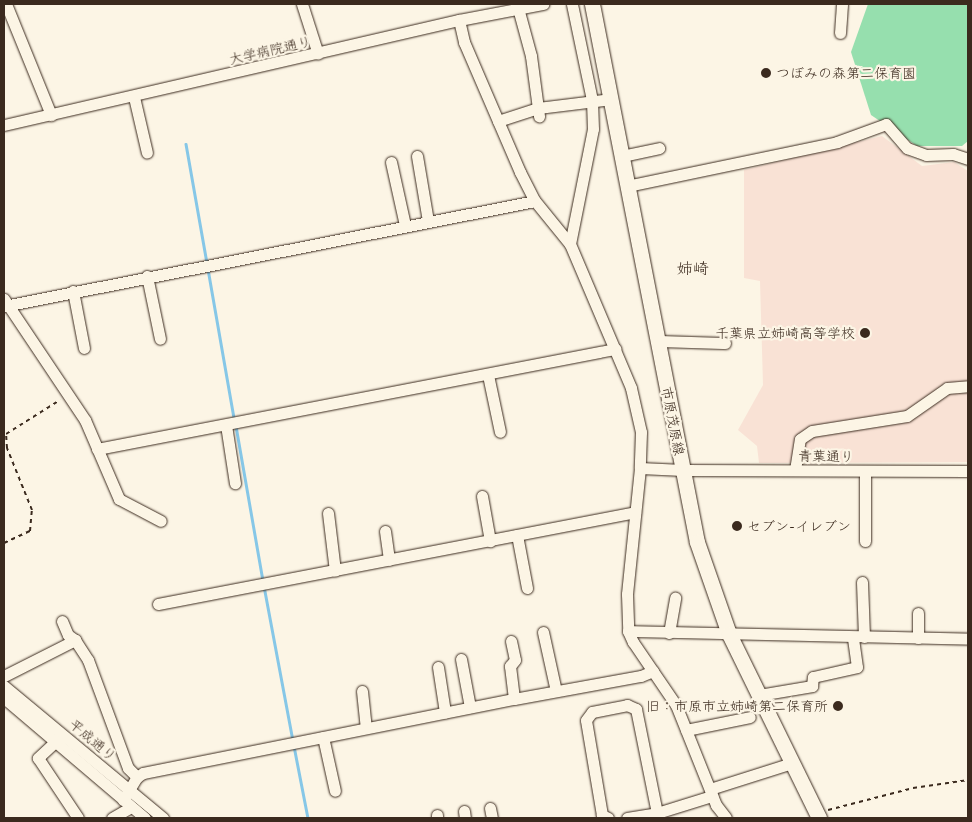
<!DOCTYPE html>
<html>
<head>
<meta charset="utf-8">
<style>
	body { margin:0 }
	#map { position:relative; width:972px; height:822px; overflow:hidden; background:#fcf5e5; font-family:Delius,"Klee One",sans-serif }
	div>[style] { position:absolute }
	[style*='--x'] { left:calc(var(--x)*1px); top:calc(var(--y)*1px); width:calc(var(--w)*1px); rotate:calc(var(--a)*1deg) }
	.built>* { inset:0; background:#f9e2d5 }
	.green>* { inset:0; background:#96dfae }
	.stream>* { height:2.5px; margin:-1.25px; padding:0 1.25px; transform-origin:1.25px; border-radius:1.25px; background:#86c7e7 }
	.path>* { height:2px; margin-top:-1px; transform-origin:0; background:repeating-linear-gradient(90deg,#3b2a1e 0 4px,transparent 0 8px) }
	.roads { filter:drop-shadow(0 0 1px #3b2a1e) drop-shadow(0 0 1px #3b2a1e) }
	.minor>* { height:11px; margin:-5.5px; padding:0 5.5px; transform-origin:5.5px; border-radius:5.5px; background:#fcf5e5 }
	.major>* { height:15px; margin:-7.5px; padding:0 7.5px; transform-origin:7.5px; border-radius:7.5px; background:#fcf5e5 }
	.dots>* { width:14px; height:14px; translate:-50% -50%; box-sizing:border-box; border:2px solid #fcf5e5; border-radius:50% }
	span { translate:-50% -50%; white-space:nowrap; text-align:center; line-height:1.15; -webkit-text-stroke:4.5px #fcf5e5; paint-order:stroke }
	.street-label { font-size:14px; color:#3b2a1e }
	.poi-label { font-size:14px; color:#3b2a1e }
	.left { translate:0 -50%; text-align:left }
	.right { translate:-100% -50%; text-align:right }
	.quarter-label { font-size:16px; color:#3b2a1e }
	.frame { position:absolute; inset:0; border:5px solid #3b2a1e; pointer-events:none }
</style>
</head>
<body>
<div id="map">
	<div class="built">
		<div style="clip-path:polygon(882px 136px,922px 166px,954px 162px,968px 171px,968px 462px,759px 463px,757px 446px,738px 430px,763px 385px,760px 281px,744px 278px,744px 170px)"></div>
	</div>
	<div class="green">
		<div style="clip-path:polygon(868px 4px,968px 4px,968px 141px,962px 146px,917px 146px,871px 115px,851px 52px)"></div>
	</div>
	<div class="stream">
		<div style="--x:186;--y:144;--w:121;--a:80"></div>
		<div style="--x:208;--y:269;--w:151;--a:80.1"></div>
		<div style="--x:236;--y:426;--w:157;--a:80.1"></div>
		<div style="--x:264;--y:586;--w:158;--a:79.4"></div>
		<div style="--x:294;--y:746;--w:73;--a:79"></div>
	</div>
	<div class="path">
		<div style="--x:4;--y:543;--w:29;--a:-25"></div>
		<div style="--x:30;--y:531;--w:21;--a:-85"></div>
		<div style="--x:32;--y:510;--w:67;--a:-112"></div>
		<div style="--x:7;--y:448;--w:14;--a:-94"></div>
		<div style="--x:6;--y:434;--w:64;--a:-32.2"></div>
		<div style="--x:828;--y:810;--w:88;--a:-14.5"></div>
		<div style="--x:913;--y:788;--w:56;--a:-8.3"></div>
	</div>
	<div class="roads">
		<div class="minor">
			<div style="--x:6;--y:4;--w:120;--a:67.9"></div>
			<div style="--x:302;--y:4;--w:52;--a:72.3"></div>
			<div style="--x:518;--y:8;--w:50;--a:74.8"></div>
			<div style="--x:531;--y:56;--w:61;--a:82.4"></div>
			<div style="--x:459;--y:20;--w:23;--a:77"></div>
			<div style="--x:464;--y:42;--w:142;--a:66.7"></div>
			<div style="--x:520;--y:172;--w:33;--a:63"></div>
			<div style="--x:535;--y:201;--w:55;--a:50.9"></div>
			<div style="--x:570;--y:244;--w:156;--a:67"></div>
			<div style="--x:631;--y:388;--w:45;--a:77.2"></div>
			<div style="--x:641;--y:432;--w:36;--a:92"></div>
			<div style="--x:640;--y:468;--w:127;--a:95.9"></div>
			<div style="--x:627;--y:594;--w:37;--a:88"></div>
			<div style="--x:628;--y:631;--w:12;--a:66"></div>
			<div style="--x:633;--y:642;--w:76;--a:55.7"></div>
			<div style="--x:676;--y:705;--w:108;--a:68.2"></div>
			<div style="--x:716;--y:805;--w:16;--a:52"></div>
			<div style="--x:840;--y:33;--w:29;--a:-86"></div>
			<div style="--x:134;--y:97;--w:57;--a:76.9"></div>
			<div style="--x:498;--y:121;--w:42;--a:-18"></div>
			<div style="--x:538;--y:108;--w:74;--a:-7"></div>
			<div style="--x:4;--y:125;--w:467;--a:-13"></div>
			<div style="--x:459;--y:20;--w:86;--a:-10.8"></div>
			<div style="--x:417;--y:156;--w:66;--a:80.4"></div>
			<div style="--x:622;--y:156;--w:38;--a:-12"></div>
			<div style="--x:391;--y:162;--w:65;--a:77.5"></div>
			<div style="--x:627;--y:186;--w:215;--a:-11.8"></div>
			<div style="--x:837;--y:142;--w:52;--a:-20.2"></div>
			<div style="--x:886;--y:124;--w:32;--a:49"></div>
			<div style="--x:907;--y:148;--w:20;--a:20"></div>
			<div style="--x:926;--y:155;--w:27;--a:-2"></div>
			<div style="--x:953;--y:154;--w:16;--a:18"></div>
			<div style="--x:570;--y:244;--w:117;--a:-78.7"></div>
			<div style="--x:593;--y:129;--w:29;--a:-92"></div>
			<div style="--x:592;--y:100;--w:98;--a:-101.8"></div>
			<div style="--x:147;--y:276;--w:64;--a:78.3"></div>
			<div style="--x:73;--y:291;--w:58;--a:79.1"></div>
			<div style="--x:4;--y:299;--w:146;--a:56.2"></div>
			<div style="--x:85;--y:420;--w:86;--a:66.7"></div>
			<div style="--x:119;--y:499;--w:47;--a:27.6"></div>
			<div style="--x:4;--y:306;--w:541;--a:-11.19"></div>
			<div style="--x:657;--y:341;--w:68;--a:1.7"></div>
			<div style="--x:488;--y:375;--w:58;--a:78.1"></div>
			<div style="--x:226;--y:425;--w:59;--a:81.2"></div>
			<div style="--x:97;--y:449;--w:528;--a:-10.93"></div>
			<div style="--x:640;--y:468;--w:43;--a:2.7"></div>
			<div style="--x:683;--y:470;--w:285;--a:0.2"></div>
			<div style="--x:795;--y:470;--w:31;--a:-81"></div>
			<div style="--x:800;--y:439;--w:14;--a:-34"></div>
			<div style="--x:812;--y:431;--w:96;--a:-9"></div>
			<div style="--x:907;--y:416;--w:49;--a:-35"></div>
			<div style="--x:947;--y:388;--w:21;--a:-5"></div>
			<div style="--x:482;--y:496;--w:46;--a:79.9"></div>
			<div style="--x:328;--y:513;--w:58;--a:83.1"></div>
			<div style="--x:385;--y:531;--w:29;--a:82"></div>
			<div style="--x:517;--y:535;--w:54;--a:79.3"></div>
			<div style="--x:865;--y:541;--w:70;--a:-90"></div>
			<div style="--x:862;--y:582;--w:55;--a:87.9"></div>
			<div style="--x:158;--y:604;--w:486;--a:-10.9"></div>
			<div style="--x:918;--y:613;--w:25;--a:90"></div>
			<div style="--x:62;--y:621;--w:15;--a:67"></div>
			<div style="--x:68;--y:635;--w:9;--a:36"></div>
			<div style="--x:75;--y:640;--w:24;--a:57"></div>
			<div style="--x:88;--y:660;--w:115;--a:69.7"></div>
			<div style="--x:128;--y:768;--w:13;--a:45"></div>
			<div style="--x:628;--y:631;--w:340;--a:1.3"></div>
			<div style="--x:543;--y:632;--w:60;--a:77.6"></div>
			<div style="--x:669;--y:633;--w:36;--a:-80"></div>
			<div style="--x:511;--y:641;--w:19;--a:78"></div>
			<div style="--x:515;--y:660;--w:8;--a:130"></div>
			<div style="--x:510;--y:666;--w:33;--a:83"></div>
			<div style="--x:461;--y:659;--w:49;--a:79.4"></div>
			<div style="--x:438;--y:667;--w:46;--a:81.2"></div>
			<div style="--x:4;--y:676;--w:80;--a:-26.9"></div>
			<div style="--x:4;--y:686;--w:207;--a:39.7"></div>
			<div style="--x:362;--y:691;--w:37;--a:84"></div>
			<div style="--x:759;--y:695;--w:54;--a:-9.6"></div>
			<div style="--x:812;--y:686;--w:9;--a:-84"></div>
			<div style="--x:813;--y:677;--w:45;--a:-12.8"></div>
			<div style="--x:857;--y:667;--w:30;--a:-98"></div>
			<div style="--x:4;--y:698;--w:185;--a:40.4"></div>
			<div style="--x:686;--y:730;--w:65;--a:-11.5"></div>
			<div style="--x:323;--y:737;--w:55;--a:77.5"></div>
			<div style="--x:56;--y:741;--w:25;--a:137"></div>
			<div style="--x:38;--y:758;--w:72;--a:56.3"></div>
			<div style="--x:710;--y:789;--w:86;--a:-17.6"></div>
			<div style="--x:123;--y:800;--w:27;--a:-59"></div>
			<div style="--x:137;--y:777;--w:7;--a:-34"></div>
			<div style="--x:143;--y:773;--w:378;--a:-11.3"></div>
			<div style="--x:514;--y:699;--w:129;--a:-10.3"></div>
			<div style="--x:641;--y:676;--w:13;--a:-23"></div>
			<div style="--x:490;--y:808;--w:10;--a:79"></div>
			<div style="--x:464;--y:811;--w:7;--a:82"></div>
			<div style="--x:437;--y:815;--w:3;--a:90"></div>
			<div style="--x:112;--y:818;--w:22;--a:-30"></div>
			<div style="--x:608;--y:818;--w:7;--a:-153"></div>
			<div style="--x:602;--y:815;--w:96;--a:-99.6"></div>
			<div style="--x:586;--y:720;--w:10;--a:-53"></div>
			<div style="--x:592;--y:712;--w:36;--a:-11"></div>
			<div style="--x:627;--y:705;--w:10;--a:24"></div>
			<div style="--x:636;--y:709;--w:106;--a:78.6"></div>
			<div style="--x:627;--y:818;--w:30;--a:-9"></div>
			<div style="--x:657;--y:813;--w:58;--a:-17.2"></div>
		</div>
		<div class="major">
			<div style="--x:592;--y:4;--w:548;--a:78.96"></div>
			<div style="--x:697;--y:542;--w:97;--a:70.8"></div>
			<div style="--x:729;--y:634;--w:205;--a:63.9"></div>
		</div>
	</div>
	<div class="dots">
		<div style="left:766px;top:73px;background:#3b2a1e"></div>
		<div style="left:865px;top:333px;background:#3b2a1e"></div>
		<div style="left:737px;top:526px;background:#3b2a1e"></div>
		<div style="left:838px;top:706px;background:#3b2a1e"></div>
	</div>
	<div class="street-label">
		<span style="left:270px;top:50px;rotate:-13deg">大学病院通り</span>
		<span style="left:673px;top:421px;rotate:79deg">市原茂原線</span>
		<span style="left:826px;top:456px;rotate:1deg">青葉通り</span>
		<span style="left:93px;top:740px;rotate:40deg">平成通り</span>
	</div>
	<div class="poi-label">
		<span class="left" style="left:776px;top:73px">つぼみの森第二保育園</span>
		<span class="right" style="left:855px;top:333px">千葉県立姉崎高等学校</span>
		<span class="left" style="left:747px;top:526px">セブン-イレブン</span>
		<span class="right" style="left:828px;top:706px">旧：市原市立姉崎第二保育所</span>
	</div>
	<div class="quarter-label">
		<span style="left:693px;top:268px">姉崎</span>
	</div>
	<div class="frame"></div>
</div>
</body>
</html>
